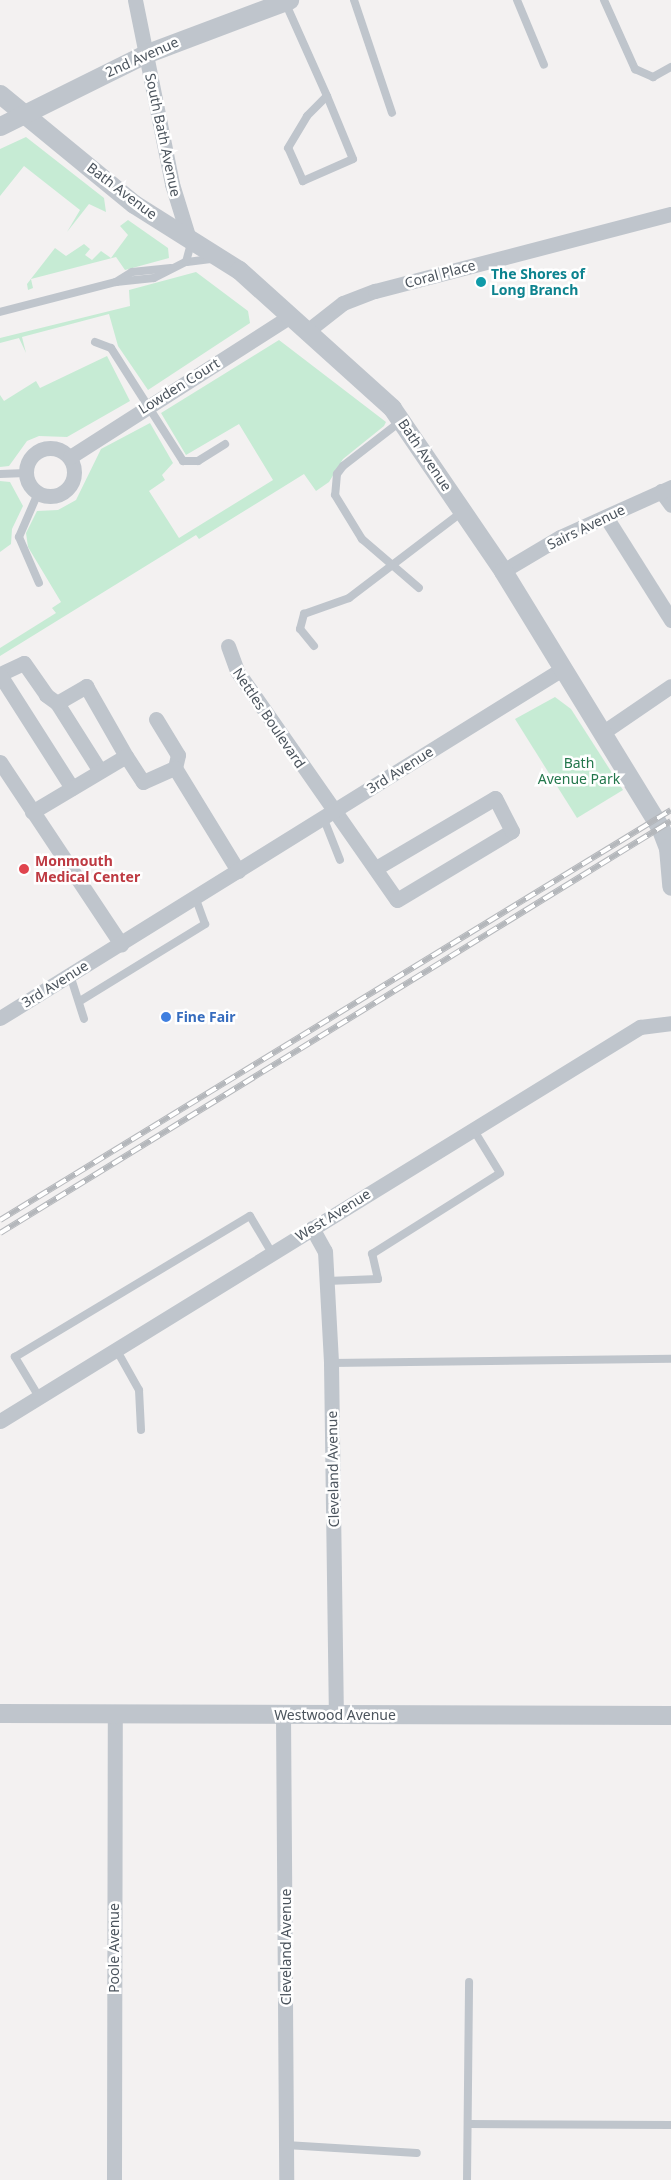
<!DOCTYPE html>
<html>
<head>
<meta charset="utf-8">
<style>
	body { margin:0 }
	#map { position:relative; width:671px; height:2180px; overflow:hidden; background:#f3f1f1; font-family:"Noto Sans",sans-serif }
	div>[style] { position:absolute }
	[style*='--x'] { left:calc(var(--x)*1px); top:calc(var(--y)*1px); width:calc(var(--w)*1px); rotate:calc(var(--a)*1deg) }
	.green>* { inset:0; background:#c6ebd4 }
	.service>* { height:8px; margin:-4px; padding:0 4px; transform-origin:4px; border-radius:4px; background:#bfc5cc }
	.minor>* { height:15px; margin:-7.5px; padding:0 7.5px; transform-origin:7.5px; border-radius:7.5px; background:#bfc5cc }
	.minor>.ring { margin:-7.5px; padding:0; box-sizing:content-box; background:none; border:15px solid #bfc5cc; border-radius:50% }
	.tertiary>* { height:19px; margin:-9.5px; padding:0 9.5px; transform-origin:9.5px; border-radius:9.5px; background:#bfc5cc }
	.rail>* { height:5.5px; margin-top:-2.75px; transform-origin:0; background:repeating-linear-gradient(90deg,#fff 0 11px,#b4b7bb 0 22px); box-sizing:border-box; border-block:1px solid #b4b7bb }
	.dots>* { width:14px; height:14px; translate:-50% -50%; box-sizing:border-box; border:2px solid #fff; border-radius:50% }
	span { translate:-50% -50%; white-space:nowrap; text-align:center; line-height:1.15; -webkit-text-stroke:5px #fff; paint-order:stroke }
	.street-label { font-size:14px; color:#4b545d }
	.culture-label { font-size:14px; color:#0d838f; font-weight:700 }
	.left { translate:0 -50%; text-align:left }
	.park-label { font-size:14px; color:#23774c }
	.health-label { font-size:14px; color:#be3a42; font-weight:700 }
	.shop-label { font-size:14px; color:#366cbe; font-weight:700 }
</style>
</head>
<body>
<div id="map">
	<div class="green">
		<div style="clip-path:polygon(26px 137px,104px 198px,106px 212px,89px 204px,67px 232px,80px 210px,24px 166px,0 196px,0 149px)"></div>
		<div style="clip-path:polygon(128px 220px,168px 248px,169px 258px,125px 270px,116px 257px,31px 279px,33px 288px,28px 290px,27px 284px,55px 248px,66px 256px,84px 244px,90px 249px,85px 255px,92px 260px,101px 251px,111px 258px,128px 235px,120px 226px)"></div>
		<div style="clip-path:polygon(196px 272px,248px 311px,250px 323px,148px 390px,118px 346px,109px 314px,22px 337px,26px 353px,19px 338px,0 343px,0 338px,130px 306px,129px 290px)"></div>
		<div style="clip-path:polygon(279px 340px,386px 422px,384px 426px,343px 459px,329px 482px,316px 491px,304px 474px,199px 539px,196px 535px,0 656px,0 648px,56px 613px,52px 608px,61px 602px,28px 547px,26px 533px,37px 511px,58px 510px,76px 500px,101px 449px,150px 423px,173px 463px,162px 475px,165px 480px,149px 491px,179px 538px,273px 480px,239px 424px,186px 455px,161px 413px)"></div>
		<div style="clip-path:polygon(107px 356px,130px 401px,67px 437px,39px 436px,27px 441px,9px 466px,0 467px,0 395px,4px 401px,36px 381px,40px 388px)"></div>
		<div style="clip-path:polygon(0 481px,10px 482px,23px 506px,12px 529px,11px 544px,0 552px)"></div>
		<div style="clip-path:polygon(555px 697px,571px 709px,623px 790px,577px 818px,515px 719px)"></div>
	</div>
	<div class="service">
		<div style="--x:354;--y:0;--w:119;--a:71.4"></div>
		<div style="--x:517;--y:0;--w:70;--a:67.4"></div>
		<div style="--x:604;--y:0;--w:76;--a:65.8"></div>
		<div style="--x:635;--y:69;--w:20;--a:24"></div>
		<div style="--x:653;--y:77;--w:21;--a:-29"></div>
		<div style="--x:285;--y:2;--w:103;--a:65.9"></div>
		<div style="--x:327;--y:96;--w:68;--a:67.6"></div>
		<div style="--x:353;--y:159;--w:55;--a:156.3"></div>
		<div style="--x:303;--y:181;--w:36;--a:-114"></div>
		<div style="--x:288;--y:148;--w:37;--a:-59"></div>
		<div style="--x:307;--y:116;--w:28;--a:-45"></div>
		<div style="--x:187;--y:262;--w:26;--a:-7"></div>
		<div style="--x:116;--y:282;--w:19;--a:-32"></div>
		<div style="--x:132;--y:272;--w:39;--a:-6"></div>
		<div style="--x:0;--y:312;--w:120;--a:-14.5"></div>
		<div style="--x:116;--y:282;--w:38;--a:-6"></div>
		<div style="--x:154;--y:278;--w:36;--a:-27"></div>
		<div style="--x:186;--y:262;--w:20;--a:-75"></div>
		<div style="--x:95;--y:342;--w:17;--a:21"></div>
		<div style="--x:111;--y:348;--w:134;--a:57.5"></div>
		<div style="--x:183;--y:461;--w:15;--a:0"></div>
		<div style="--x:198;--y:461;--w:32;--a:-32"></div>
		<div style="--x:401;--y:421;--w:73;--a:142.2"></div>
		<div style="--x:343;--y:466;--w:10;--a:127"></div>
		<div style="--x:337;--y:474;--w:21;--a:95"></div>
		<div style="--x:335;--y:495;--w:52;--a:58.5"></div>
		<div style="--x:362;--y:539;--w:75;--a:40.7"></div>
		<div style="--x:0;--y:474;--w:26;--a:-2"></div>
		<div style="--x:38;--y:493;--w:48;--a:113.4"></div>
		<div style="--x:19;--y:537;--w:50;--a:66.5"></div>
		<div style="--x:314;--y:646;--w:22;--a:-129"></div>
		<div style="--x:300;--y:629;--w:16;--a:-75"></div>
		<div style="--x:304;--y:614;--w:48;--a:-19.6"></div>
		<div style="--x:349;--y:598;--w:142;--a:-37.3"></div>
		<div style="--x:323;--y:817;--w:46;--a:68.4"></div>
		<div style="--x:70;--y:975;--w:46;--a:72.3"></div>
		<div style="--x:80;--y:1001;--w:147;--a:-31.6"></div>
		<div style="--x:205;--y:924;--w:29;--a:-110"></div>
		<div style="--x:327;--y:1281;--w:51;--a:-2.2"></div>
		<div style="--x:378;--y:1279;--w:26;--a:-103"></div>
		<div style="--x:372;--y:1254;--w:151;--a:-32.3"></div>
		<div style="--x:500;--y:1173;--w:52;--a:-121.5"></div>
		<div style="--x:116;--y:1349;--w:47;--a:60.7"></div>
		<div style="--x:139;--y:1390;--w:40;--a:87.1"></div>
		<div style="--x:331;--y:1363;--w:340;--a:-0.7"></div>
		<div style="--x:39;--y:1397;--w:47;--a:-121"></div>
		<div style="--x:15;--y:1357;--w:274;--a:-31"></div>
		<div style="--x:250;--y:1216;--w:43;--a:59.3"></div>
		<div style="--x:469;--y:2124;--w:202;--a:0.3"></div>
		<div style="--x:286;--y:2145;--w:131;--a:3.5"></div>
		<div style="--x:467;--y:2180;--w:198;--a:-89.4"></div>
	</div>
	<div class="minor">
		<div style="--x:135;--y:0;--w:188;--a:78.6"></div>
		<div style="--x:172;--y:184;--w:58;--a:72.8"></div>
		<div style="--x:306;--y:332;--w:47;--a:-38.1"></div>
		<div style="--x:343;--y:303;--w:34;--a:-21"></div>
		<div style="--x:375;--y:291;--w:306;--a:-14.6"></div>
		<div class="ring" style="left:26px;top:448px;width:33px;height:33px"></div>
		<div style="--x:70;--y:457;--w:260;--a:-32.6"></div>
		<div style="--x:661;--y:491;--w:17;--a:54"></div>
		<div style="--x:606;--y:517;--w:122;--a:57.7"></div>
		<div style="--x:503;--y:571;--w:66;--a:-30.8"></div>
		<div style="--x:560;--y:537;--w:122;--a:-24.2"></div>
		<div style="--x:228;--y:646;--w:27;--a:70"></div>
		<div style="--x:237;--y:671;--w:279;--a:55.1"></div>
		<div style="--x:397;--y:900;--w:134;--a:-31"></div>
		<div style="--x:512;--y:831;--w:37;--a:-117"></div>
		<div style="--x:495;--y:798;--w:138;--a:149.5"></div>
		<div style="--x:0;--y:674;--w:26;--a:-25"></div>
		<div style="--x:24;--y:663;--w:39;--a:55"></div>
		<div style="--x:46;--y:695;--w:14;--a:36"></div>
		<div style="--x:57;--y:703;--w:80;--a:57.7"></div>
		<div style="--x:0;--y:675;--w:134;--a:57.5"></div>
		<div style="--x:57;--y:703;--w:34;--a:-30"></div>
		<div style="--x:86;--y:686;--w:81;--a:60.3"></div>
		<div style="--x:156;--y:719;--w:42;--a:58.6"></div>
		<div style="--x:178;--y:755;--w:13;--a:103"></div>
		<div style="--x:602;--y:733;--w:83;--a:-34.3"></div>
		<div style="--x:0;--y:762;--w:219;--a:56.4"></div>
		<div style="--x:32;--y:812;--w:109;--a:-30.8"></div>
		<div style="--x:126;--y:756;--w:31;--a:57"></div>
		<div style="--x:143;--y:782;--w:35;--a:-24"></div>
		<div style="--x:175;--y:768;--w:121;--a:58.5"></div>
		<div style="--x:0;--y:1018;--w:662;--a:-31.84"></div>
		<div style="--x:312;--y:1228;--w:26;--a:61"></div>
		<div style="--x:325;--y:1251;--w:112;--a:86.9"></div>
		<div style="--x:331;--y:1363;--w:351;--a:89.2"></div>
		<div style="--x:0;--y:1421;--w:752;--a:-31.62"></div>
		<div style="--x:640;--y:1027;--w:31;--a:-7"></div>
		<div style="--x:283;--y:1714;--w:466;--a:89.6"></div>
		<div style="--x:114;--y:2180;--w:465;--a:-89.9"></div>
	</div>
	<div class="tertiary">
		<div style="--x:0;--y:94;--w:173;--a:39.4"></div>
		<div style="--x:134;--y:204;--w:124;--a:32.2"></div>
		<div style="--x:239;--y:270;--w:206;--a:42"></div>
		<div style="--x:392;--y:408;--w:197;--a:55.7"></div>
		<div style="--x:503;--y:571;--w:300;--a:58.5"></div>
		<div style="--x:660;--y:827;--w:22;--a:69"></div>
		<div style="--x:668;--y:848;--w:38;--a:85"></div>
		<div style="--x:0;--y:126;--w:162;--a:-26.4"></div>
		<div style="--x:145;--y:54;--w:154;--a:-20.6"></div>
		<div style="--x:0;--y:1713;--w:671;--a:0.17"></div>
	</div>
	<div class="rail">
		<div style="--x:0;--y:1220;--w:786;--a:-31.43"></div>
		<div style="--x:0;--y:1233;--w:787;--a:-31.55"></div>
	</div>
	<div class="dots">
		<div style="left:481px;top:282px;background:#0f9aa8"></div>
		<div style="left:24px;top:869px;background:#e0444e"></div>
		<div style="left:166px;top:1017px;background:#3f7fe0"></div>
	</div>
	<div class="street-label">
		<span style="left:142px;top:57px;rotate:-24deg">2nd Avenue</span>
		<span style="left:163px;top:135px;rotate:78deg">South Bath Avenue</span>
		<span style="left:122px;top:191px;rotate:37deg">Bath Avenue</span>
		<span style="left:440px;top:274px;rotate:-15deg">Coral Place</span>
		<span style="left:179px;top:386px;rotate:-32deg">Lowden Court</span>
		<span style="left:425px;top:455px;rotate:56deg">Bath Avenue</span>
		<span style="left:586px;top:527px;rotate:-26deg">Sairs Avenue</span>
		<span style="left:269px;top:718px;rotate:56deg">Nettles Boulevard</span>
		<span style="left:400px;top:770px;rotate:-32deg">3rd Avenue</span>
		<span style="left:55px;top:984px;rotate:-32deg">3rd Avenue</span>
		<span style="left:333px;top:1215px;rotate:-32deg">West Avenue</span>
		<span style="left:333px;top:1469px;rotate:-91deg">Cleveland Avenue</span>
		<span style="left:335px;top:1715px">Westwood Avenue</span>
		<span style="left:286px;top:1947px;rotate:-90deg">Cleveland Avenue</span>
		<span style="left:114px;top:1948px;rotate:-90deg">Poole Avenue</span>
	</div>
	<div class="culture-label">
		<span class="left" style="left:491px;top:282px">The Shores of<br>Long Branch</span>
	</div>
	<div class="park-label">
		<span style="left:579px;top:771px">Bath<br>Avenue Park</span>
	</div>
	<div class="health-label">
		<span class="left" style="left:35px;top:869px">Monmouth<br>Medical Center</span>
	</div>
	<div class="shop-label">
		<span class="left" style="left:176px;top:1017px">Fine Fair</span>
	</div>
</div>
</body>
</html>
